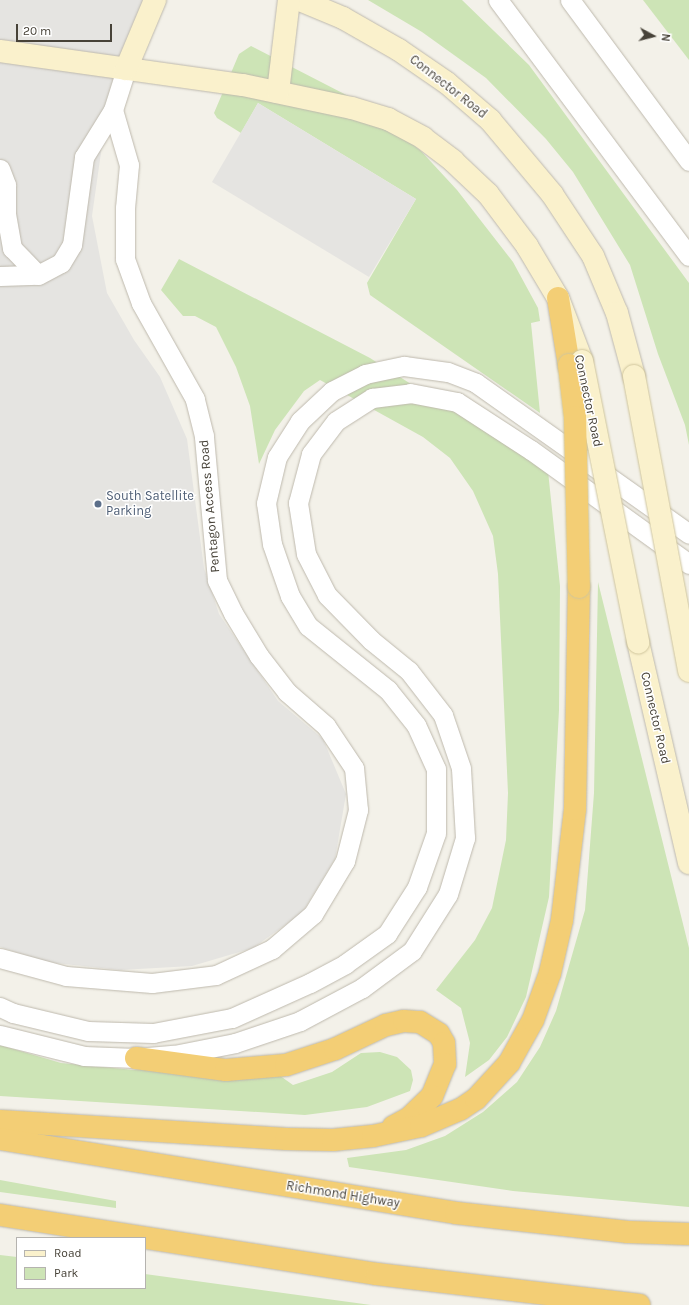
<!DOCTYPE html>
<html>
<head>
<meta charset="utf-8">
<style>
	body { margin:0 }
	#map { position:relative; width:689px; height:1305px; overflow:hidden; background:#f3f1e9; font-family:Karla,sans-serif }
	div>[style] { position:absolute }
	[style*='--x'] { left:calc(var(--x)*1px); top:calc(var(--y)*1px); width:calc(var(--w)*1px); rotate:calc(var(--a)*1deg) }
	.green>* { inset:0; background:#cde4b6 }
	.parking>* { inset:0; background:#e5e4e1 }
	.roads { filter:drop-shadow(0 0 1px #beb9ad) drop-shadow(0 0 1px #beb9ad) }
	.lane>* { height:19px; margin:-9.5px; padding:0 9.5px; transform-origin:9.5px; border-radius:9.5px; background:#fff }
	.secondary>* { height:22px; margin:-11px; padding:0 11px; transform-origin:11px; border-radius:11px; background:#faf1cc }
	.highway>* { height:22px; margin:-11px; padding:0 11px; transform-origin:11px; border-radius:11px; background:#f3ce75 }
	.bridges { filter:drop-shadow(0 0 1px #cfc59c) drop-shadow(0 0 1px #cfc59c) }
	.secondary-bridge>* { height:22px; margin:-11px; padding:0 11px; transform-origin:11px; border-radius:11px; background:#faf1cc }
	.highway-bridge>* { height:22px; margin:-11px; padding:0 11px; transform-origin:11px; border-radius:11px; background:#f3ce75 }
	.dots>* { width:11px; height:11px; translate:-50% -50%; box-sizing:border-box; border:2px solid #fff; border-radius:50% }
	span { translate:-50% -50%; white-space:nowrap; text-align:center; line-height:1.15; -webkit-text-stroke:3px #fff; paint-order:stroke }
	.street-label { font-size:13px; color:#474238 }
	.service-label { font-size:13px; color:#4e5e75 }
	.left { translate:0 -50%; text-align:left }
	.legend { position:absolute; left:16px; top:1237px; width:130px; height:52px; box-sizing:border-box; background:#fff; border:1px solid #b5b3af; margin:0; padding:5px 7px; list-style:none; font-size:12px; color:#474238 }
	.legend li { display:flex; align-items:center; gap:8px; height:20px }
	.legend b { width:20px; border:1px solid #b5b3af }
	.north { position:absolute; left:633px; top:16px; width:40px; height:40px; -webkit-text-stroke:3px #fff; paint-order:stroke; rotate:97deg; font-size:11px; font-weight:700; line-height:16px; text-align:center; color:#474238 }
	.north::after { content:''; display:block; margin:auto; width:14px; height:18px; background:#474238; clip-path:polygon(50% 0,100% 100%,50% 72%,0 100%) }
	.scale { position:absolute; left:16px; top:24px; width:96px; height:18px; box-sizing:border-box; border:2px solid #474238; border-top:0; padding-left:5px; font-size:12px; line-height:14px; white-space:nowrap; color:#474238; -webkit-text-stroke:3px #fff; paint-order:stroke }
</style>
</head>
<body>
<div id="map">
	<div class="green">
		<div style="clip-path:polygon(368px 0,462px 0,529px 65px,689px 283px,689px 445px,685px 425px,658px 354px,630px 265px,573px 172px,546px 139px,486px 78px,422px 32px)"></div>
		<div style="clip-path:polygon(643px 0,689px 0,689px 60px)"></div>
		<div style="clip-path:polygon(251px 46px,356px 100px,421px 151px,457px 190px,513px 262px,538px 308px,540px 321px,531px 323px,540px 413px,370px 295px,367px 283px,416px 199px,258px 103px,241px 133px,217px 118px,214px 113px,239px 54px)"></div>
		<div style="clip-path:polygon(179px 259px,370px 358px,548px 471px,560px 586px,559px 710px,549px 897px,526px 997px,507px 1037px,489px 1060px,465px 1077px,470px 1043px,461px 1008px,436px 990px,475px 940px,492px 908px,506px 840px,508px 793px,498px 574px,493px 536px,473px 491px,450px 458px,423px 437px,320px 380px,304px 391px,275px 430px,259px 464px,250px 406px,236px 367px,216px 327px,195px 316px,183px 316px,161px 290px)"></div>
		<div style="clip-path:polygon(598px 582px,689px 948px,689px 1207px,513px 1191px,349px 1167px,347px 1158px,406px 1150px,445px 1136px,483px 1112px,517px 1082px,540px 1047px,556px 1011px,585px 910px,594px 793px)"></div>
		<div style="clip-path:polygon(0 1045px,61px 1063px,134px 1070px,255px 1058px,293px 1085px,332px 1072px,361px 1053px,380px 1052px,397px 1057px,411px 1070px,413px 1080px,410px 1091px,367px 1107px,305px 1115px,0 1096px)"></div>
		<div style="clip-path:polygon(0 1180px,116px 1201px,116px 1208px,0 1192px)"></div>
		<div style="clip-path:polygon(0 1255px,17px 1257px,17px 1288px,145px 1288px,145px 1274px,371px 1305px,0 1305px)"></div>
	</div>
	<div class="parking">
		<div style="clip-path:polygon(0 0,143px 0,110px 89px,92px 216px,107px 293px,134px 340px,160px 377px,187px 439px,204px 568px,219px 614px,278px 701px,323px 739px,346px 794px,335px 859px,302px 913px,253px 948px,192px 966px,120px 970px,46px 962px,0 947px)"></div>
		<div style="clip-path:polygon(258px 103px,416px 199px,369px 277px,212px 182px)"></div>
	</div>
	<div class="roads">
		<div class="lane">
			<div style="--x:498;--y:0;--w:319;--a:53.3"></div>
			<div style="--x:570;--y:0;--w:200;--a:53.5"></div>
			<div style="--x:0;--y:169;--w:17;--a:69"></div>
			<div style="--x:6;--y:185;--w:29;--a:90"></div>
			<div style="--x:6;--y:214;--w:35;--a:80"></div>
			<div style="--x:12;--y:248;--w:37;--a:46"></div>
			<div style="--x:0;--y:276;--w:38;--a:-2"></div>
			<div style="--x:38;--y:275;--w:26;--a:-28"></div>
			<div style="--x:61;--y:263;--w:21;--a:-59"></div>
			<div style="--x:72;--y:245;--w:89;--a:-82.2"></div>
			<div style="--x:84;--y:157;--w:55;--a:-58.3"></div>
			<div style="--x:113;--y:110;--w:43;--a:-72.4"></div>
			<div style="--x:0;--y:958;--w:68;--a:15.3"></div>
			<div style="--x:66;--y:976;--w:86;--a:4.7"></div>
			<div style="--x:152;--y:983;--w:64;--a:-7.1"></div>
			<div style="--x:216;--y:975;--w:62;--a:-24.9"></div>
			<div style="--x:272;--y:949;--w:54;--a:-40.5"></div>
			<div style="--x:313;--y:914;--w:62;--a:-58.9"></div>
			<div style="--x:345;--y:861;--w:53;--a:-75.7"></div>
			<div style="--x:358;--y:810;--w:42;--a:-95.4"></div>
			<div style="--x:354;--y:768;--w:50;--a:-123.7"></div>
			<div style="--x:326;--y:726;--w:52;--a:-138.9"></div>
			<div style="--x:287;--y:692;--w:46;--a:-127.9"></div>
			<div style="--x:259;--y:656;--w:50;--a:-121.2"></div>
			<div style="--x:233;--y:613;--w:37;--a:-116"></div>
			<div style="--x:217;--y:580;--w:145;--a:-95.2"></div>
			<div style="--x:204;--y:436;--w:38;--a:-104"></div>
			<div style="--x:195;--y:399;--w:110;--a:-119.4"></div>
			<div style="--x:141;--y:303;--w:47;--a:-110"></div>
			<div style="--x:125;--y:259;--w:51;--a:-90"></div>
			<div style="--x:125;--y:208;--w:43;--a:-84.7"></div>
			<div style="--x:129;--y:165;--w:57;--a:-106.2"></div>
			<div style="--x:0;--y:1007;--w:14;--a:25"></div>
			<div style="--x:13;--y:1013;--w:77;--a:13.5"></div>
			<div style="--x:88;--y:1031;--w:65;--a:1.8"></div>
			<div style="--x:153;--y:1033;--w:80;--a:-10.8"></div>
			<div style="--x:232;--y:1018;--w:85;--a:-24.2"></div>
			<div style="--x:310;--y:983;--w:40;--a:-28"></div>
			<div style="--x:345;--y:964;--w:52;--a:-35.5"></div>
			<div style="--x:387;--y:934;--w:56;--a:-57.4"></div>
			<div style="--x:417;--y:887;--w:57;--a:-70.6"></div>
			<div style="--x:436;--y:833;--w:64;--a:-90"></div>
			<div style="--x:436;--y:769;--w:48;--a:-114.4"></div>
			<div style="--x:416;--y:725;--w:45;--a:-128.7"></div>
			<div style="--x:388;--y:690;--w:102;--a:-141.3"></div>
			<div style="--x:308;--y:626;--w:35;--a:-121"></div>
			<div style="--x:290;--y:596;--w:55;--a:-109.1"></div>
			<div style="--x:272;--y:544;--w:41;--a:-98.3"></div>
			<div style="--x:266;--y:503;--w:47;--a:-76.6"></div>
			<div style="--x:277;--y:457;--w:43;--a:-57.4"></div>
			<div style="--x:300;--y:421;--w:44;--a:-43.2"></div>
			<div style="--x:332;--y:391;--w:37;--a:-27"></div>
			<div style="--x:365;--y:374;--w:40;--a:-12"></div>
			<div style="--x:404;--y:366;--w:44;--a:7.8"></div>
			<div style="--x:448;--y:372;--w:30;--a:21"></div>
			<div style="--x:476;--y:383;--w:261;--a:35.3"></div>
			<div style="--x:0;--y:1035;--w:87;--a:14"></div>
			<div style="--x:84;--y:1056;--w:52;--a:2.2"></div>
			<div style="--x:136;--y:1058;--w:38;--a:-5"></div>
			<div style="--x:174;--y:1055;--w:62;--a:-11.1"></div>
			<div style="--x:235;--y:1043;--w:69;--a:-18.7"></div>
			<div style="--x:300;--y:1021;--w:70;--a:-28"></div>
			<div style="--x:362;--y:988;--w:62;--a:-36.5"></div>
			<div style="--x:412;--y:951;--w:67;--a:-57.7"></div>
			<div style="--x:448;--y:894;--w:59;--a:-73.1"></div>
			<div style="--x:465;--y:838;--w:70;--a:-93.3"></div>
			<div style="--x:461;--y:768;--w:56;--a:-108.8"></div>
			<div style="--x:443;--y:715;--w:56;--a:-127.7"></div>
			<div style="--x:409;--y:671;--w:49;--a:-140.8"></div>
			<div style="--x:371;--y:640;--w:63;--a:-134.4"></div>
			<div style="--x:327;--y:595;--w:46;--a:-117.1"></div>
			<div style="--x:306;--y:554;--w:52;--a:-98.9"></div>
			<div style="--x:298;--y:503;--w:51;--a:-75.1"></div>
			<div style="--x:311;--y:454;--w:41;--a:-52.9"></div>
			<div style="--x:336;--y:421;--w:43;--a:-32.6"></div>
			<div style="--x:372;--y:398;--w:38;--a:-7"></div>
			<div style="--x:410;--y:393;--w:48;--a:10.8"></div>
			<div style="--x:457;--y:402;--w:88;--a:33"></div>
			<div style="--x:531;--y:450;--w:195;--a:35.8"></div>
		</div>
		<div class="secondary">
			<div style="--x:300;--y:0;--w:47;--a:22.7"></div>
			<div style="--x:343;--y:18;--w:64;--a:29.7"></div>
			<div style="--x:399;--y:50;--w:58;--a:34.5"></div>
			<div style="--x:447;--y:83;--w:57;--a:40.7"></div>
			<div style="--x:490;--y:120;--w:97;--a:50"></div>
			<div style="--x:552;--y:194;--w:74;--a:56.5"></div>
			<div style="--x:593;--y:256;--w:62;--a:67.2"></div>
			<div style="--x:617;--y:313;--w:65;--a:74.9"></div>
			<div style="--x:0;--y:51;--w:245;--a:8"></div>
			<div style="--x:243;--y:85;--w:111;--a:11.9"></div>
			<div style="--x:352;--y:108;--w:38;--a:17"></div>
			<div style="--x:388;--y:119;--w:40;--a:28"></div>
			<div style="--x:423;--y:138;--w:38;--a:37"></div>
			<div style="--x:453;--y:161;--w:48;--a:43.3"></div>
			<div style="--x:488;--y:194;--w:65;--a:53.1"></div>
			<div style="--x:527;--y:246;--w:61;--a:59.2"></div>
			<div style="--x:558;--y:298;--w:67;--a:69.1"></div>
			<div style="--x:126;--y:69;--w:75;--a:-67.2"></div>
			<div style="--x:278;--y:92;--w:93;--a:-83.2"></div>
			<div style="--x:638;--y:642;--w:227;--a:77"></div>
		</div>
		<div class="highway">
			<div style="--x:558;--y:298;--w:68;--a:80.7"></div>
			<div style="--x:136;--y:1058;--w:91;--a:7.6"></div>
			<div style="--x:226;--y:1070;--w:60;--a:-4.8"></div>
			<div style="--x:286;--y:1065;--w:52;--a:-18.1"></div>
			<div style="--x:335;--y:1049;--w:56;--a:-25.2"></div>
			<div style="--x:386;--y:1025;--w:18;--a:-13"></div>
			<div style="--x:404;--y:1021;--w:16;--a:4"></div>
			<div style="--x:420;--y:1022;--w:22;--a:32"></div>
			<div style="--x:439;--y:1034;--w:10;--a:61"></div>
			<div style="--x:444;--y:1043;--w:21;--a:87"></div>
			<div style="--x:445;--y:1064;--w:35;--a:112"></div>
			<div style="--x:432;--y:1096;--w:32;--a:136"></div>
			<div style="--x:409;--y:1118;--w:18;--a:151"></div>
			<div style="--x:0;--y:1121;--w:287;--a:3.6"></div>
			<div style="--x:286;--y:1139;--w:47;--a:1.2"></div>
			<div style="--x:333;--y:1140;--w:40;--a:-5.7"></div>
			<div style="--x:373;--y:1136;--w:49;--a:-11.8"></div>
			<div style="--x:421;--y:1126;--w:43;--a:-23"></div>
			<div style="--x:461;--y:1109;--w:18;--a:-34"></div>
			<div style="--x:476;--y:1099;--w:49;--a:-47.5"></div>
			<div style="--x:509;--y:1063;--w:49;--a:-60.8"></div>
			<div style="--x:533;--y:1020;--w:50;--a:-70.1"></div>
			<div style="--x:550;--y:973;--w:54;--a:-77.2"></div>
			<div style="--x:562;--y:920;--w:112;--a:-83.3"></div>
			<div style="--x:575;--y:809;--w:222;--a:-89"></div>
			<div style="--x:0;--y:1139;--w:462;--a:9.2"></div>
			<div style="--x:456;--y:1213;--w:173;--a:6.3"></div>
			<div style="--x:628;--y:1232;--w:61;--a:1.9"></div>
			<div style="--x:0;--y:1215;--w:382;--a:8.9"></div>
			<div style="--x:377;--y:1274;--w:264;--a:6.7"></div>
		</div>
	</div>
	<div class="bridges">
		<div class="secondary-bridge">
			<div style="--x:582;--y:361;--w:287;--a:78.7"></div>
			<div style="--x:634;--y:376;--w:300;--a:79.4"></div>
		</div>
		<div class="highway-bridge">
			<div style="--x:569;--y:365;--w:52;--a:83.4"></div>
			<div style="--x:575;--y:417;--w:170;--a:88.7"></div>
		</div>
	</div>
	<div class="dots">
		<div style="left:98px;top:504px;background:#5c6f8a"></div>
	</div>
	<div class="street-label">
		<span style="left:448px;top:87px;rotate:38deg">Connector Road</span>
		<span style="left:588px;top:401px;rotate:78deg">Connector Road</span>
		<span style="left:210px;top:506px;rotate:-95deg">Pentagon Access Road</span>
		<span style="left:655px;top:718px;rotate:77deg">Connector Road</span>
		<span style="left:343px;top:1195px;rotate:9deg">Richmond Highway</span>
	</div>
	<div class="service-label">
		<span class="left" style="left:106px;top:504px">South Satellite<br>Parking</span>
	</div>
	<ul class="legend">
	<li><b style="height:5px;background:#faf1cc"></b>Road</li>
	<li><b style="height:11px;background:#cde4b6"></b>Park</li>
	</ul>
	<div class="north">N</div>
	<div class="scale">20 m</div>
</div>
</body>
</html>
